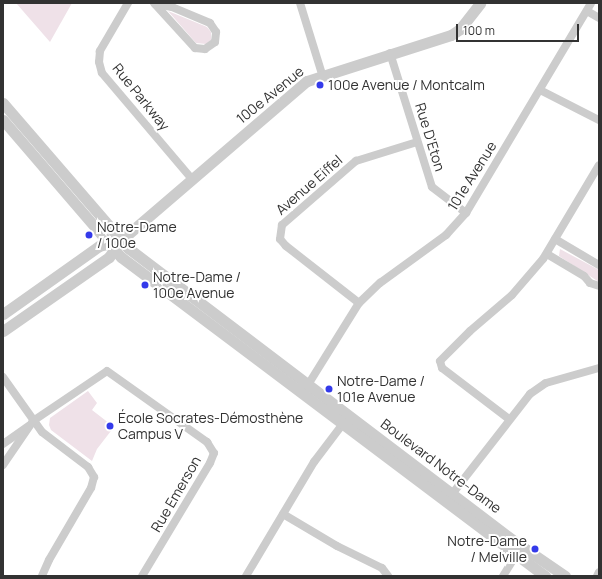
<!DOCTYPE html>
<html>
<head>
<meta charset="utf-8">
<style>
	body { margin:0 }
	#map { position:relative; width:602px; height:579px; overflow:hidden; background:#fff; font-family:Manrope,sans-serif }
	div>[style] { position:absolute }
	[style*='--x'] { left:calc(var(--x)*1px); top:calc(var(--y)*1px); width:calc(var(--w)*1px); rotate:calc(var(--a)*1deg) }
	.green>* { inset:0; background:#efe1e8 }
	.minor>* { height:8px; margin:-4px; padding:0 4px; transform-origin:4px; border-radius:4px; background:#ccc }
	.tertiary>* { height:11px; margin:-5.5px; padding:0 5.5px; transform-origin:5.5px; border-radius:5.5px; background:#ccc }
	.dots>* { width:11px; height:11px; translate:-50% -50%; box-sizing:border-box; border:2px solid #fff; border-radius:50% }
	span { translate:-50% -50%; white-space:nowrap; text-align:center; line-height:1.15; -webkit-text-stroke:4px #fff; paint-order:stroke }
	.poi-label { font-size:14px; color:#323232 }
	.left { translate:0 -50%; text-align:left }
	.right { translate:-100% -50%; text-align:right }
	.street-label { font-size:14px; color:#323232 }
	.frame { position:absolute; inset:0; border:4px solid #323232; pointer-events:none }
	.scale { position:absolute; left:456px; top:24px; width:123px; height:18px; box-sizing:border-box; border:2px solid #323232; border-top:0; padding-left:5px; font-size:12px; line-height:14px; white-space:nowrap; color:#323232; -webkit-text-stroke:3px #fff; paint-order:stroke }
</style>
</head>
<body>
<div id="map">
	<div class="green">
		<div style="clip-path:polygon(16px 3px,72px 3px,50px 42px)"></div>
		<div style="clip-path:polygon(168px 11px,207px 27px,211px 32px,211px 40px,206px 44px,196px 43px)"></div>
		<div style="clip-path:polygon(560px 249px,599px 270px,599px 282px,559px 256px)"></div>
		<div style="clip-path:polygon(88px 391px,97px 403px,92px 410px,114px 427px,97px 449px,92px 461px,51px 430px,49px 425px,50px 418px)"></div>
	</div>
	<div class="minor">
		<div style="--x:128;--y:3;--w:56;--a:120.3"></div>
		<div style="--x:100;--y:51;--w:11;--a:95"></div>
		<div style="--x:99;--y:62;--w:11;--a:75"></div>
		<div style="--x:102;--y:73;--w:139;--a:49.7"></div>
		<div style="--x:154;--y:3;--w:61;--a:47.7"></div>
		<div style="--x:195;--y:48;--w:10;--a:6"></div>
		<div style="--x:205;--y:49;--w:12;--a:-35"></div>
		<div style="--x:215;--y:42;--w:10;--a:-84"></div>
		<div style="--x:216;--y:32;--w:11;--a:-124"></div>
		<div style="--x:210;--y:23;--w:41;--a:-157.2"></div>
		<div style="--x:172;--y:7;--w:17;--a:-170"></div>
		<div style="--x:300;--y:3;--w:74;--a:72.8"></div>
		<div style="--x:587;--y:11;--w:14;--a:30"></div>
		<div style="--x:390;--y:53;--w:140;--a:72.6"></div>
		<div style="--x:432;--y:187;--w:43;--a:37.4"></div>
		<div style="--x:540;--y:90;--w:66;--a:27"></div>
		<div style="--x:555;--y:239;--w:51;--a:30.6"></div>
		<div style="--x:547;--y:254;--w:43;--a:30.7"></div>
		<div style="--x:584;--y:276;--w:9;--a:49"></div>
		<div style="--x:590;--y:283;--w:9;--a:18"></div>
		<div style="--x:359;--y:303;--w:93;--a:-142"></div>
		<div style="--x:286;--y:246;--w:9;--a:-131"></div>
		<div style="--x:280;--y:239;--w:14;--a:-82"></div>
		<div style="--x:282;--y:225;--w:98;--a:-40.9"></div>
		<div style="--x:356;--y:161;--w:64;--a:-17.3"></div>
		<div style="--x:3;--y:377;--w:67;--a:54.7"></div>
		<div style="--x:42;--y:432;--w:58;--a:37.3"></div>
		<div style="--x:88;--y:467;--w:12;--a:59"></div>
		<div style="--x:94;--y:477;--w:11;--a:105"></div>
		<div style="--x:91;--y:488;--w:83;--a:120.3"></div>
		<div style="--x:49;--y:560;--w:17;--a:114"></div>
		<div style="--x:306;--y:388;--w:100;--a:-58.1"></div>
		<div style="--x:359;--y:303;--w:29;--a:-44"></div>
		<div style="--x:380;--y:283;--w:82;--a:-36"></div>
		<div style="--x:446;--y:235;--w:30;--a:-48"></div>
		<div style="--x:466;--y:213;--w:244;--a:-59.2"></div>
		<div style="--x:509;--y:419;--w:84;--a:-142.7"></div>
		<div style="--x:442;--y:368;--w:7;--a:-106"></div>
		<div style="--x:440;--y:361;--w:42;--a:-45"></div>
		<div style="--x:470;--y:331;--w:55;--a:-40.6"></div>
		<div style="--x:512;--y:295;--w:48;--a:-49.3"></div>
		<div style="--x:543;--y:259;--w:109;--a:-59.2"></div>
		<div style="--x:3;--y:444;--w:32;--a:-35"></div>
		<div style="--x:3;--y:465;--w:53;--a:-55.7"></div>
		<div style="--x:33;--y:421;--w:89;--a:-34"></div>
		<div style="--x:107;--y:371;--w:123;--a:35.4"></div>
		<div style="--x:207;--y:442;--w:13;--a:58"></div>
		<div style="--x:214;--y:453;--w:11;--a:112"></div>
		<div style="--x:210;--y:463;--w:132;--a:121"></div>
		<div style="--x:449;--y:498;--w:132;--a:-52.1"></div>
		<div style="--x:530;--y:394;--w:19;--a:-35"></div>
		<div style="--x:546;--y:383;--w:55;--a:-15.8"></div>
		<div style="--x:283;--y:514;--w:63;--a:30.7"></div>
		<div style="--x:337;--y:546;--w:50;--a:26.1"></div>
		<div style="--x:382;--y:568;--w:10;--a:53"></div>
		<div style="--x:246;--y:576;--w:133;--a:-59.2"></div>
		<div style="--x:314;--y:462;--w:51;--a:-52.9"></div>
		<div style="--x:503;--y:576;--w:31;--a:-58"></div>
		<div style="--x:597;--y:576;--w:4;--a:-63"></div>
	</div>
	<div class="tertiary">
		<div style="--x:3;--y:103;--w:191;--a:49.2"></div>
		<div style="--x:128;--y:248;--w:485;--a:37.2"></div>
		<div style="--x:514;--y:541;--w:62;--a:34.5"></div>
		<div style="--x:3;--y:120;--w:181;--a:49.3"></div>
		<div style="--x:121;--y:257;--w:531;--a:36.96"></div>
		<div style="--x:3;--y:314;--w:118;--a:-35.3"></div>
		<div style="--x:99;--y:246;--w:16;--a:-15"></div>
		<div style="--x:3;--y:331;--w:129;--a:-34.9"></div>
		<div style="--x:109;--y:257;--w:19;--a:-55"></div>
		<div style="--x:120;--y:241;--w:246;--a:-40.6"></div>
		<div style="--x:307;--y:81;--w:151;--a:-17.7"></div>
		<div style="--x:451;--y:35;--w:11;--a:-34"></div>
		<div style="--x:460;--y:29;--w:33;--a:-52"></div>
	</div>
	<div class="dots">
		<div style="left:320px;top:85px;background:#343aea"></div>
		<div style="left:89px;top:235px;background:#343aea"></div>
		<div style="left:145px;top:285px;background:#343aea"></div>
		<div style="left:329px;top:389px;background:#343aea"></div>
		<div style="left:110px;top:426px;background:#343aea"></div>
		<div style="left:535px;top:549px;background:#343aea"></div>
	</div>
	<div class="poi-label">
		<span class="left" style="left:328px;top:85px">100e Avenue / Montcalm</span>
		<span class="left" style="left:97px;top:235px">Notre-Dame<br>/ 100e</span>
		<span class="left" style="left:153px;top:285px">Notre-Dame /<br>100e Avenue</span>
		<span class="left" style="left:337px;top:389px">Notre-Dame /<br>101e Avenue</span>
		<span class="left" style="left:118px;top:426px">École Socrates-Démosthène<br>Campus V</span>
		<span class="right" style="left:527px;top:549px">Notre-Dame<br>/ Melville</span>
	</div>
	<div class="street-label">
		<span style="left:270px;top:95px;rotate:-39deg">100e Avenue</span>
		<span style="left:141px;top:97px;rotate:51deg">Rue Parkway</span>
		<span style="left:430px;top:137px;rotate:73deg">Rue D'Eton</span>
		<span style="left:472px;top:176px;rotate:-58deg">101e Avenue</span>
		<span style="left:309px;top:185px;rotate:-41deg">Avenue Eiffel</span>
		<span style="left:441px;top:466px;rotate:37deg">Boulevard Notre-Dame</span>
		<span style="left:176px;top:494px;rotate:-60deg">Rue Emerson</span>
	</div>
	<div class="frame"></div>
	<div class="scale">100 m</div>
</div>
</body>
</html>
